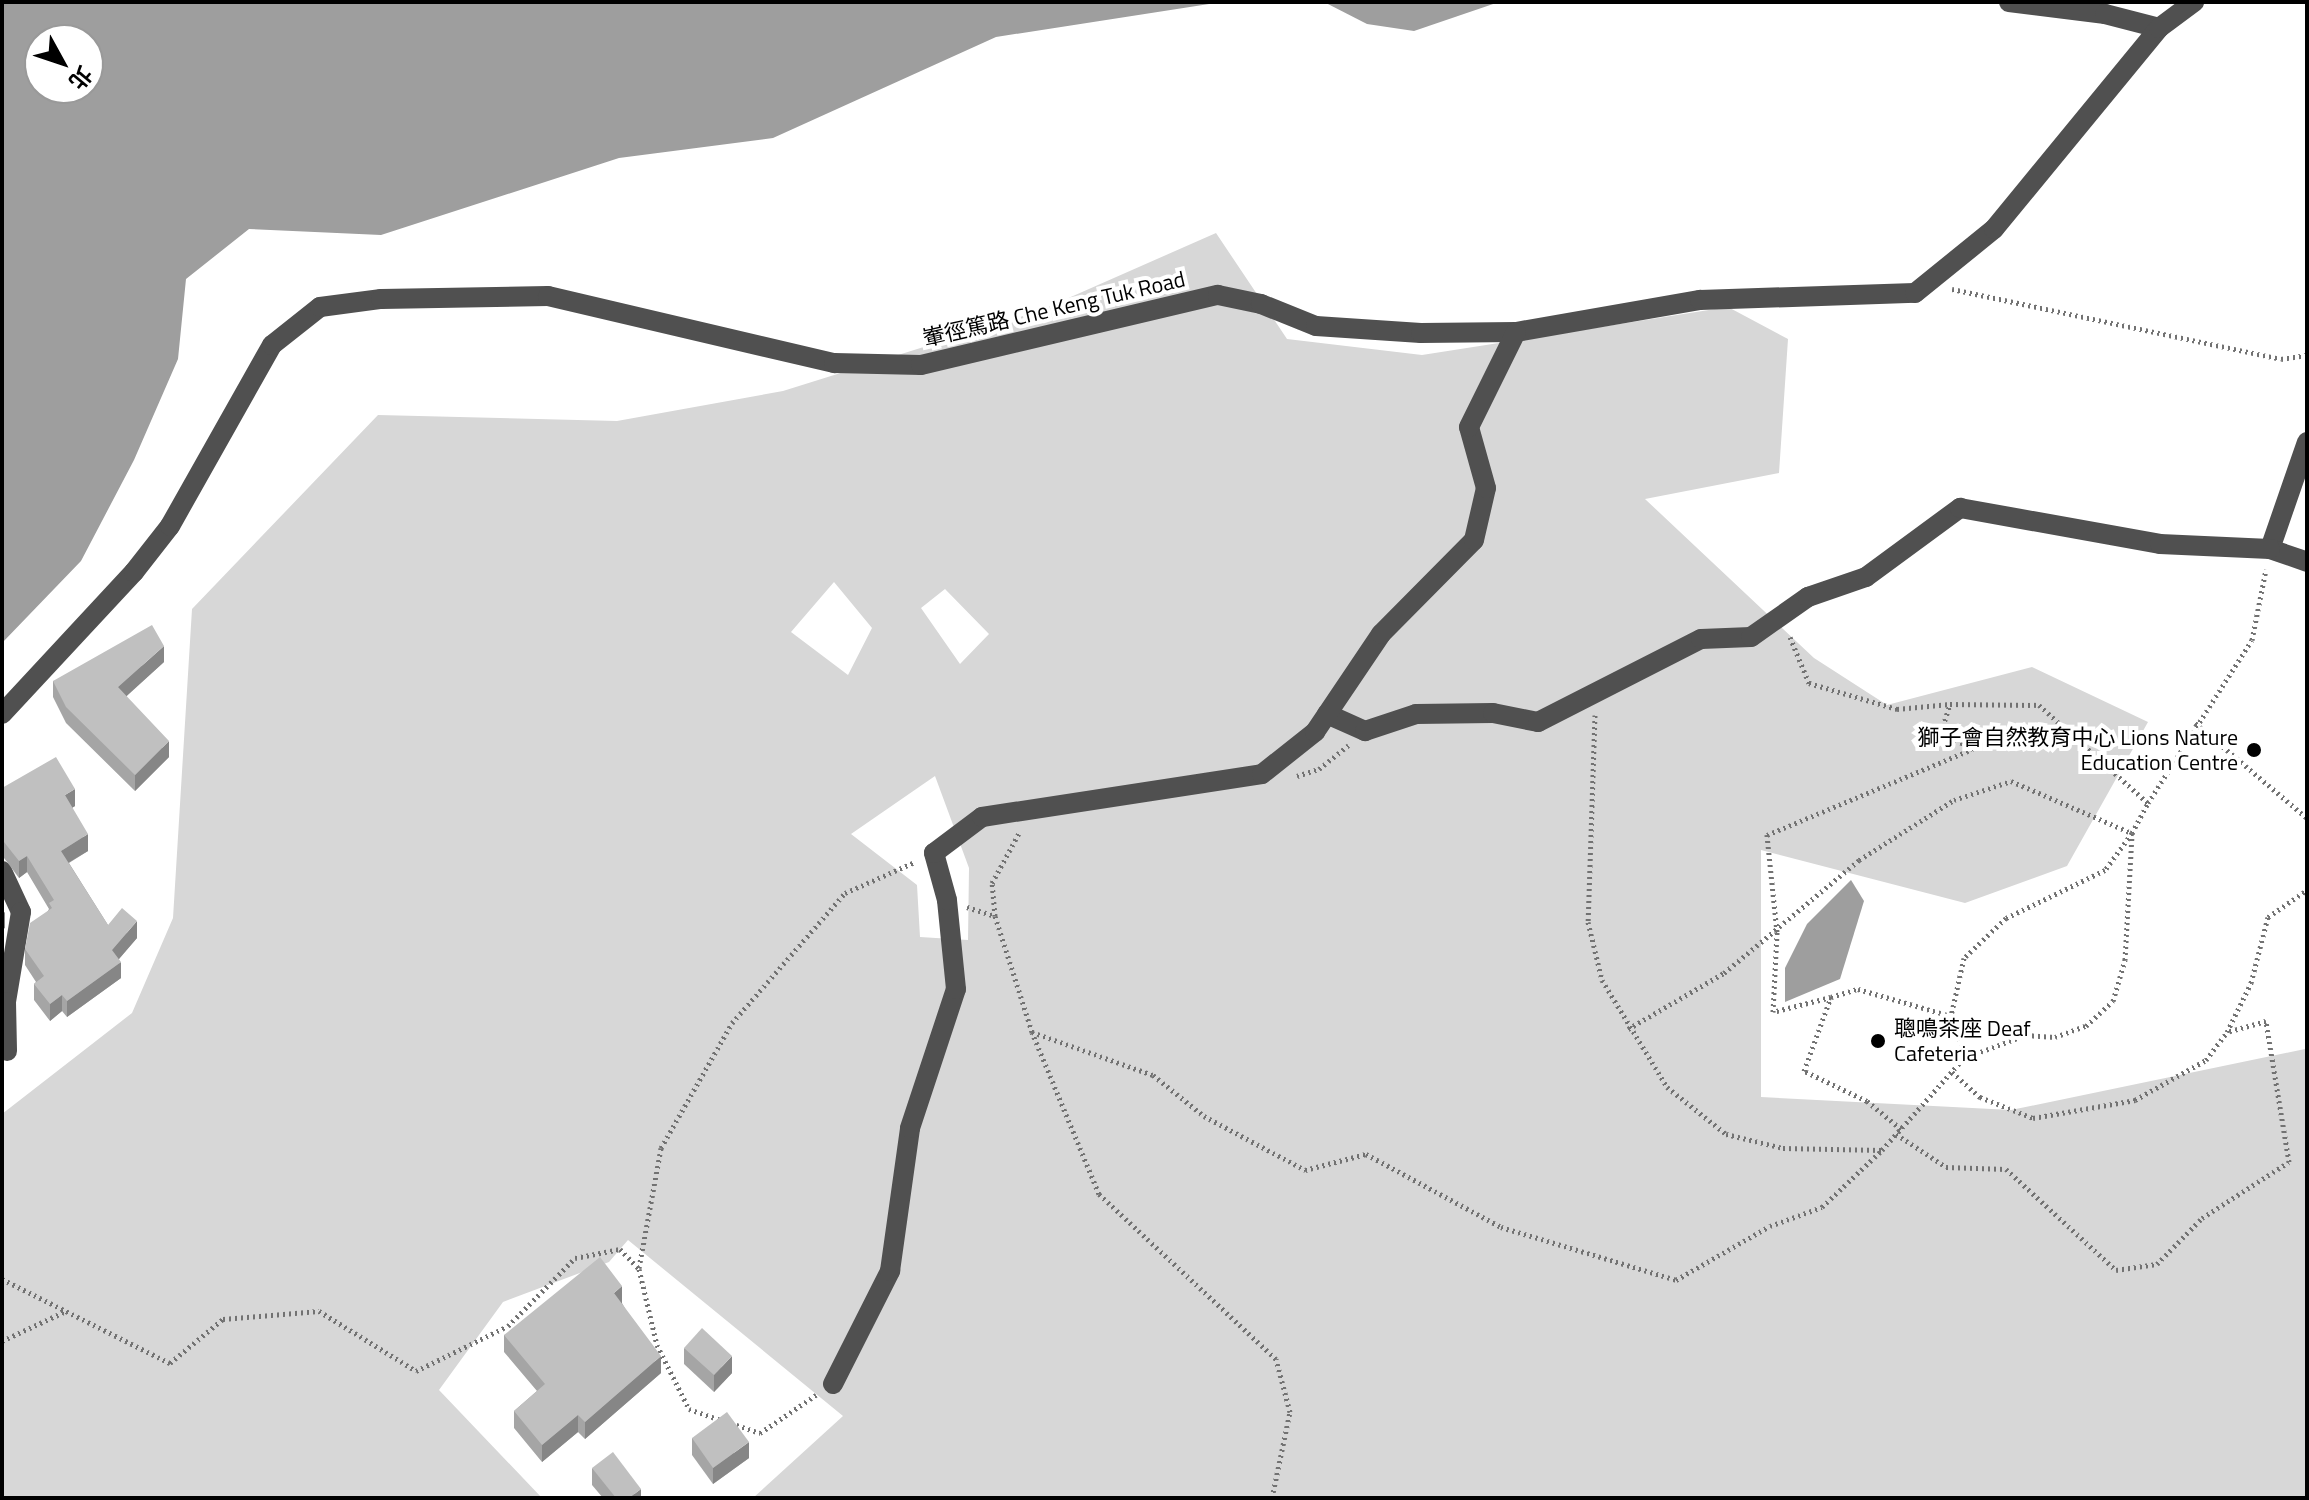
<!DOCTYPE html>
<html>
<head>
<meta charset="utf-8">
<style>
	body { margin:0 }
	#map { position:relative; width:2309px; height:1500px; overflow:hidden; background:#fff; font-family:"Titillium Web","Noto Sans TC",sans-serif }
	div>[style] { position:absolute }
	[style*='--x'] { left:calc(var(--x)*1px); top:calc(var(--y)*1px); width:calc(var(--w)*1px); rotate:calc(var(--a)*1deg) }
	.green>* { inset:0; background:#d7d7d7 }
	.water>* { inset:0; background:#9e9e9e }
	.path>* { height:5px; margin-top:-2.5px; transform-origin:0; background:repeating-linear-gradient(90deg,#727272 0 2px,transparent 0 6px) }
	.minor>* { height:20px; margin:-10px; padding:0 10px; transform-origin:10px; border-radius:10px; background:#505050 }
	.wall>* { inset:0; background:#a5a5a5 }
	.shaded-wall>* { inset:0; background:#868686 }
	.building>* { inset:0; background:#c0c0c0 }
	.dots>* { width:22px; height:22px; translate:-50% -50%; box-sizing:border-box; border:4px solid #fff; border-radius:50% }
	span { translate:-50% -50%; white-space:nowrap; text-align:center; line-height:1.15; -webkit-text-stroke:8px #fff; paint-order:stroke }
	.street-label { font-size:22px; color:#000 }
	.poi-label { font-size:22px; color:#000 }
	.right { translate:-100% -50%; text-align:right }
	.left { translate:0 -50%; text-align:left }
	.frame { position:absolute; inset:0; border:4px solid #000; pointer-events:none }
	.north { position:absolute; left:24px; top:24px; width:80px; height:80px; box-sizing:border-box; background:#fff; border:2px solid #999; border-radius:50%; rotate:130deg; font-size:22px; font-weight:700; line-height:32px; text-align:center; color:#000 }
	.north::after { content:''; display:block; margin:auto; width:28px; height:36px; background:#000; clip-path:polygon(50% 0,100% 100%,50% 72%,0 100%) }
</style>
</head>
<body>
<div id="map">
	<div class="green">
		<div style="clip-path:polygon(evenodd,1216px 233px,1287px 339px,1422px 355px,1728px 307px,1788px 339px,1779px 473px,1645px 499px,1814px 658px,1887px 705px,2032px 667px,2148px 722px,2067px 866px,1965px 903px,1761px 850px,1761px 1097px,2011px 1110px,2305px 1049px,2307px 1498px,753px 1498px,843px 1416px,628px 1240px,609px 1262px,503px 1302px,439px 1390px,542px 1498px,2px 1498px,2px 1114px,132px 1013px,173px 918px,192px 609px,378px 415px,617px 421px,783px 391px,1039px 311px,1216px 233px,834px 582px,872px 628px,848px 675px,791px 632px,834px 582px,1216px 233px,945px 589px,989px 634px,960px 664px,921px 608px,945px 589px,1216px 233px,935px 776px,969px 868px,968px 940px,920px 937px,917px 885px,851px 834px,935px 776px)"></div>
	</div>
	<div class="water">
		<div style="clip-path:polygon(evenodd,2px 2px,1222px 2px,996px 37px,773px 138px,619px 158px,381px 235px,249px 229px,186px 279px,178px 359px,134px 460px,81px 561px,2px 643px,2px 2px,40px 40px,88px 40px,88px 88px,40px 88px,40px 40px)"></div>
		<div style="clip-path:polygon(1324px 2px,1499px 2px,1414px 31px,1367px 24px)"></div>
		<div style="clip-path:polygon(1851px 880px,1864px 901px,1840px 979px,1785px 1002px,1785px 968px,1807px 924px)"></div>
	</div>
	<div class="path">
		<div style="--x:1952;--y:289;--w:336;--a:12"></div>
		<div style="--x:2281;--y:359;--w:26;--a:-9"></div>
		<div style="--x:1790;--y:637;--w:50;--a:67.6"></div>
		<div style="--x:1809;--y:683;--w:92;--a:16.5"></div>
		<div style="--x:1897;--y:709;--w:53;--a:-5.4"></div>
		<div style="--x:1595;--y:715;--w:207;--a:91.9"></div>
		<div style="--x:1588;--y:922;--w:60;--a:76.4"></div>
		<div style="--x:1602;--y:980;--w:125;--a:58.7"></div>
		<div style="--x:1667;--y:1087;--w:75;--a:38.5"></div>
		<div style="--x:1726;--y:1134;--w:59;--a:13.8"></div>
		<div style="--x:1783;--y:1148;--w:99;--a:1.2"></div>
		<div style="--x:1882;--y:1150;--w:123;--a:-48.3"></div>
		<div style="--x:1964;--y:1058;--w:66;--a:-20.4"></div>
		<div style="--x:2026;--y:1035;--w:29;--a:4"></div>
		<div style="--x:2055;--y:1037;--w:33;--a:-20"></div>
		<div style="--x:2086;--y:1026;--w:37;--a:-43"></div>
		<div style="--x:2113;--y:1001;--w:43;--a:-73.7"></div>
		<div style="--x:2125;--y:960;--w:127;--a:-86.8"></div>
		<div style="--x:2132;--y:833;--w:34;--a:-62"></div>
		<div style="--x:2195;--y:723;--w:147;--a:40.3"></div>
		<div style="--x:1297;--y:776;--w:23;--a:-18"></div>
		<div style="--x:1319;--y:769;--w:38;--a:-39"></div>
		<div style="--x:967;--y:907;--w:29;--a:18"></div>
		<div style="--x:995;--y:916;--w:122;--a:72.3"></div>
		<div style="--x:995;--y:916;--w:33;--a:-95"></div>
		<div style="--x:992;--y:883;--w:57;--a:-61.6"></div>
		<div style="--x:1831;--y:997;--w:28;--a:-17"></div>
		<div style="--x:1858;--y:989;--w:97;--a:16.2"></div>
		<div style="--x:1951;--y:1016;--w:44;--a:72.8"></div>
		<div style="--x:1628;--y:1029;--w:111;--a:-30.3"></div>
		<div style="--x:1724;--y:973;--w:176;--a:-39.9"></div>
		<div style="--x:1859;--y:860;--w:112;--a:-32.3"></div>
		<div style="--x:1954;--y:800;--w:60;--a:-18.4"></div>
		<div style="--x:2011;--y:781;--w:132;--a:23.3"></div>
		<div style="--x:2132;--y:833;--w:46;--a:126.1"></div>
		<div style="--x:2105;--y:870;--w:110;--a:154.1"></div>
		<div style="--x:2006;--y:918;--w:58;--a:136.4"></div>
		<div style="--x:1964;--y:958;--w:59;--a:102.6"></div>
		<div style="--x:1952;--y:1072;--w:38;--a:42"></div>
		<div style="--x:1980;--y:1097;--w:57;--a:21.6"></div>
		<div style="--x:2033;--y:1118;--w:104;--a:-10"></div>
		<div style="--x:2135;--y:1100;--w:81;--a:-29.4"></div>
		<div style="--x:2206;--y:1060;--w:35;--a:-53"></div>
		<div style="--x:2227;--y:1032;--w:55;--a:-63.9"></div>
		<div style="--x:2251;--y:983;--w:68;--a:-75.6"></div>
		<div style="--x:2268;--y:917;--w:47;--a:-34.7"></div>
		<div style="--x:1901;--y:1129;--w:44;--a:-140.5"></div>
		<div style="--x:1867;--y:1101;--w:70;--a:-154.5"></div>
		<div style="--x:1804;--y:1071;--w:79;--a:-70"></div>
		<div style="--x:1831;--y:997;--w:60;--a:165.5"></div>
		<div style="--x:1773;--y:1012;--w:80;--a:-87.1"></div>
		<div style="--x:1777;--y:932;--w:98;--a:-95.9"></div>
		<div style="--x:1767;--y:835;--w:223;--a:-22.7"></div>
		<div style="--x:1973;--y:749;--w:36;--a:-152"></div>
		<div style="--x:1941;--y:732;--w:29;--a:-72"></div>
		<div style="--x:1950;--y:704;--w:89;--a:0.6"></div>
		<div style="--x:2039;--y:705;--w:147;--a:42"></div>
		<div style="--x:2148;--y:803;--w:193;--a:-57.5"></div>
		<div style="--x:2252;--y:640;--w:72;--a:-78.8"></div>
		<div style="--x:1896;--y:1134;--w:60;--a:33.4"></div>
		<div style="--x:1946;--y:1167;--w:60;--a:1.9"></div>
		<div style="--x:2006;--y:1169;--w:149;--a:42.6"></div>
		<div style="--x:2116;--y:1270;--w:41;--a:-8.3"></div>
		<div style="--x:2157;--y:1264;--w:64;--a:-45.6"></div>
		<div style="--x:2202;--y:1218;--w:103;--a:-32.8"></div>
		<div style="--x:2289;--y:1162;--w:143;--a:-99.3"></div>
		<div style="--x:2266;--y:1021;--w:41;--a:164.2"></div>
		<div style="--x:639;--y:1268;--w:122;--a:-79.6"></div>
		<div style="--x:661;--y:1148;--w:144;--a:-60.4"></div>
		<div style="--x:732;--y:1023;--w:172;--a:-49"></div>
		<div style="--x:845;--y:893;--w:77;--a:-23.9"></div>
		<div style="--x:2;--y:1279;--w:188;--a:26.6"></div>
		<div style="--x:170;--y:1363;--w:69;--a:-39.7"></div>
		<div style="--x:223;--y:1319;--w:96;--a:-4.8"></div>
		<div style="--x:319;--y:1311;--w:114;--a:31.7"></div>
		<div style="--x:416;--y:1371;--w:102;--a:-26.1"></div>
		<div style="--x:508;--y:1326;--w:95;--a:-45.4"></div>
		<div style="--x:575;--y:1258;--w:46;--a:-11.3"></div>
		<div style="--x:620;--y:1249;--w:28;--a:46"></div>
		<div style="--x:639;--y:1269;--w:78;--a:76.7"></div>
		<div style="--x:657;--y:1345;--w:72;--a:63.4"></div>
		<div style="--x:689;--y:1409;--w:34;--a:19"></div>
		<div style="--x:2;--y:1341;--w:71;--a:-25.1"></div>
		<div style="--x:731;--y:1423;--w:31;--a:19"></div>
		<div style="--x:760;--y:1433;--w:68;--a:-34.2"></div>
		<div style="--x:1272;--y:1498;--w:88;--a:-78.2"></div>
		<div style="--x:1290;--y:1412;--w:55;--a:-104.8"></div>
		<div style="--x:1276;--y:1359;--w:242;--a:-137"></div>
		<div style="--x:1099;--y:1194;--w:175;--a:-112.5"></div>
		<div style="--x:1032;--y:1032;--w:128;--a:19.6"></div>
		<div style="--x:1153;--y:1075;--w:65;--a:38.8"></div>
		<div style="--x:1204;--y:1116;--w:115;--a:28.1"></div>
		<div style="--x:1305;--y:1170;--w:63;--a:-14.7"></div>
		<div style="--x:1366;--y:1154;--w:153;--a:28.4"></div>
		<div style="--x:1501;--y:1227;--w:183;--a:16.8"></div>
		<div style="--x:1676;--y:1280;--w:108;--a:-29.9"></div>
		<div style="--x:1770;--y:1226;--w:55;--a:-20.1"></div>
		<div style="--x:1822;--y:1207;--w:83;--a:-43.5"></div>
	</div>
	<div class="minor">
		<div style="--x:2009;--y:2;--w:97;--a:7.1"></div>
		<div style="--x:2105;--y:14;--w:56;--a:14.5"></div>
		<div style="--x:2307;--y:442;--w:113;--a:109.1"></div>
		<div style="--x:2270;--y:549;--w:39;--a:19"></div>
		<div style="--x:2;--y:714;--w:194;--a:-47.1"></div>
		<div style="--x:134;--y:572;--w:58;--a:-52"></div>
		<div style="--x:170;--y:526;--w:208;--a:-60.6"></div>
		<div style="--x:272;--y:345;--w:61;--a:-38.4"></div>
		<div style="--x:320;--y:307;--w:62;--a:-7.5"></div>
		<div style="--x:381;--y:299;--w:167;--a:-1"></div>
		<div style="--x:548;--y:296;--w:294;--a:13.2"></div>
		<div style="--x:834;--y:363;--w:87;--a:1.3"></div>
		<div style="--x:921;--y:365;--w:305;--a:-13.3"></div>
		<div style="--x:1218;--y:295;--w:44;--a:11.8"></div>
		<div style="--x:1261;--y:304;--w:59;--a:21.8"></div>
		<div style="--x:1316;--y:326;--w:105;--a:3.8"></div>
		<div style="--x:1421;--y:333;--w:95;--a:-0.6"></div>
		<div style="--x:1516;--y:332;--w:187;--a:-9.9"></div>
		<div style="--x:1700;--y:300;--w:215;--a:-1.9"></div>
		<div style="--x:1915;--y:293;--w:102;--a:-39"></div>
		<div style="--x:1994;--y:229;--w:260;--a:-50.6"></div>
		<div style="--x:2159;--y:28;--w:44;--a:-36.6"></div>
		<div style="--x:1327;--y:714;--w:42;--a:24.1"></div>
		<div style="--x:1365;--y:731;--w:54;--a:-18.4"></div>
		<div style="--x:1416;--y:714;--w:77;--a:-0.7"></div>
		<div style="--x:1493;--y:713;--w:46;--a:11.3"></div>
		<div style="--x:1538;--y:722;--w:183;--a:-27"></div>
		<div style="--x:1701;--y:639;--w:50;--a:-2.3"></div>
		<div style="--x:1751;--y:637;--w:70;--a:-35.1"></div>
		<div style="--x:1808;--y:597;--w:61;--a:-19"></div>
		<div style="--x:1866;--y:577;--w:117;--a:-36.3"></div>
		<div style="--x:1960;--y:508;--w:203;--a:10.2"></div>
		<div style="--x:2160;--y:544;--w:110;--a:2.6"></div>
		<div style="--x:2;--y:871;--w:45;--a:65.1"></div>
		<div style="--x:21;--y:912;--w:91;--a:99.5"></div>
		<div style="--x:6;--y:1002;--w:49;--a:88.8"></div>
		<div style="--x:833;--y:1384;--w:127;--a:-63.2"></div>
		<div style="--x:890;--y:1271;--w:144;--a:-82"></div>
		<div style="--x:910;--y:1128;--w:146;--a:-71.7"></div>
		<div style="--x:956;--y:989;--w:89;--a:-95.8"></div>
		<div style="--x:947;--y:900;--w:49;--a:-105.5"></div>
		<div style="--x:934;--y:853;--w:60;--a:-36.9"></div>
		<div style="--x:982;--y:817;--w:283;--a:-8.7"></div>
		<div style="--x:1262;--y:774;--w:68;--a:-38.4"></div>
		<div style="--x:1315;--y:732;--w:118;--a:-56"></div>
		<div style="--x:1381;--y:634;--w:132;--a:-45.3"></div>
		<div style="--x:1474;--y:540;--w:53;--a:-77"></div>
		<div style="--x:1486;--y:488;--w:63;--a:-105.6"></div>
		<div style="--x:1469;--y:427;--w:106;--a:-63.7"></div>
	</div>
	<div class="wall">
		<div style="clip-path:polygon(164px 662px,126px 696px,169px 757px,135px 791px,66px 723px,53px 697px,53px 681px)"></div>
		<div style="clip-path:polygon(2px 788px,75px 806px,72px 808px,88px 851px,69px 863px,108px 925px,137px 938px,119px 959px,121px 978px,67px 1017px,62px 1011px,50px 1021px,34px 1000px,34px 984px,36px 982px,25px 965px,25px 949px,49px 909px,27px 872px,19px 878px,4px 858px,2px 859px)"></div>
		<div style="clip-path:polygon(622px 1303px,661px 1373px,585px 1439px,578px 1432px,542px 1462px,514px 1428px,514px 1411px,537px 1391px,504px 1352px,504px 1335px)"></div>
		<div style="clip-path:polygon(684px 1348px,732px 1373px,714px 1392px,684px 1364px)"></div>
		<div style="clip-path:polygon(692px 1438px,749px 1458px,713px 1484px,692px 1455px)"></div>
		<div style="clip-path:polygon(592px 1468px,641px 1498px,603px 1498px,592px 1485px)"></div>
	</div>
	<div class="shaded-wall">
		<div style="clip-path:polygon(164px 646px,164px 662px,118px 704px,118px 687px)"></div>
		<div style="clip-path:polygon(169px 741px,169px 757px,135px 791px,135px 775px)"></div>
		<div style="clip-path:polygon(75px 789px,75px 806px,65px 812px,65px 795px)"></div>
		<div style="clip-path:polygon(88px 834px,88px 851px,61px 867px,61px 851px)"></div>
		<div style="clip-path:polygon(2px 842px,4px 842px,4px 858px,2px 859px)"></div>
		<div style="clip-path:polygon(27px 856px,27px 872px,19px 878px,19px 861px)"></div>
		<div style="clip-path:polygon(5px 912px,5px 928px,2px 930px,2px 914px)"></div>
		<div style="clip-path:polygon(137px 921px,137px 938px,112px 967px,112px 950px)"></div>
		<div style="clip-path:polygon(121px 962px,121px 978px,67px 1017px,67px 1001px)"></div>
		<div style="clip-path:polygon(62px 995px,62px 1011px,50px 1021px,50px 1004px)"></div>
		<div style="clip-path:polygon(622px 1286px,622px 1303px,614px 1310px,614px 1293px)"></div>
		<div style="clip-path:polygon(661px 1356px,661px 1373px,585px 1439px,585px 1422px)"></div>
		<div style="clip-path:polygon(732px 1356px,732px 1373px,714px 1392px,714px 1375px)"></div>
		<div style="clip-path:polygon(578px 1415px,578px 1432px,542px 1462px,542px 1445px)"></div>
		<div style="clip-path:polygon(749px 1442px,749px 1458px,713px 1484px,713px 1468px)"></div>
		<div style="clip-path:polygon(641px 1489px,641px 1498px,629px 1498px)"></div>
	</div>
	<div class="building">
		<div style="clip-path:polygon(152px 625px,164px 646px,118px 687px,169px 741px,135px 775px,66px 707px,53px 681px)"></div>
		<div style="clip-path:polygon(56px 757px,75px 789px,65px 795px,88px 834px,61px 851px,108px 925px,122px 908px,137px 921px,112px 950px,121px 962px,67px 1001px,62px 995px,50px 1004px,34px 984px,44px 976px,25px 949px,30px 923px,52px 908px,49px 903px,54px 900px,27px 856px,19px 861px,4px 842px,2px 842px,2px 788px)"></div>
		<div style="clip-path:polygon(600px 1257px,622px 1286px,614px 1293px,661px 1356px,585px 1422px,578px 1415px,542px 1445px,514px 1411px,545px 1384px,504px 1335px)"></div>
		<div style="clip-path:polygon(702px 1328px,732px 1356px,714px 1375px,684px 1348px)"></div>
		<div style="clip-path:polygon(727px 1412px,749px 1442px,713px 1468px,692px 1438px)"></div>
		<div style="clip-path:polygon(613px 1452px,641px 1489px,629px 1498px,616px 1498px,592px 1468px)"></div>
	</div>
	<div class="dots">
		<div style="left:2254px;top:750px;background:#000"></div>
		<div style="left:1878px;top:1041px;background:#000"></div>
	</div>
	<div class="street-label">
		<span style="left:1054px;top:309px;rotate:-13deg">輋徑篤路 Che Keng Tuk Road</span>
	</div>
	<div class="poi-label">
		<span class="right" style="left:2238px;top:750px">獅子會自然教育中心 Lions Nature<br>Education Centre</span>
		<span class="left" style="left:1894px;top:1041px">聰鳴茶座 Deaf<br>Cafeteria</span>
	</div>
	<div class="frame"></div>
	<div class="north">北</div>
</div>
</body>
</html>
